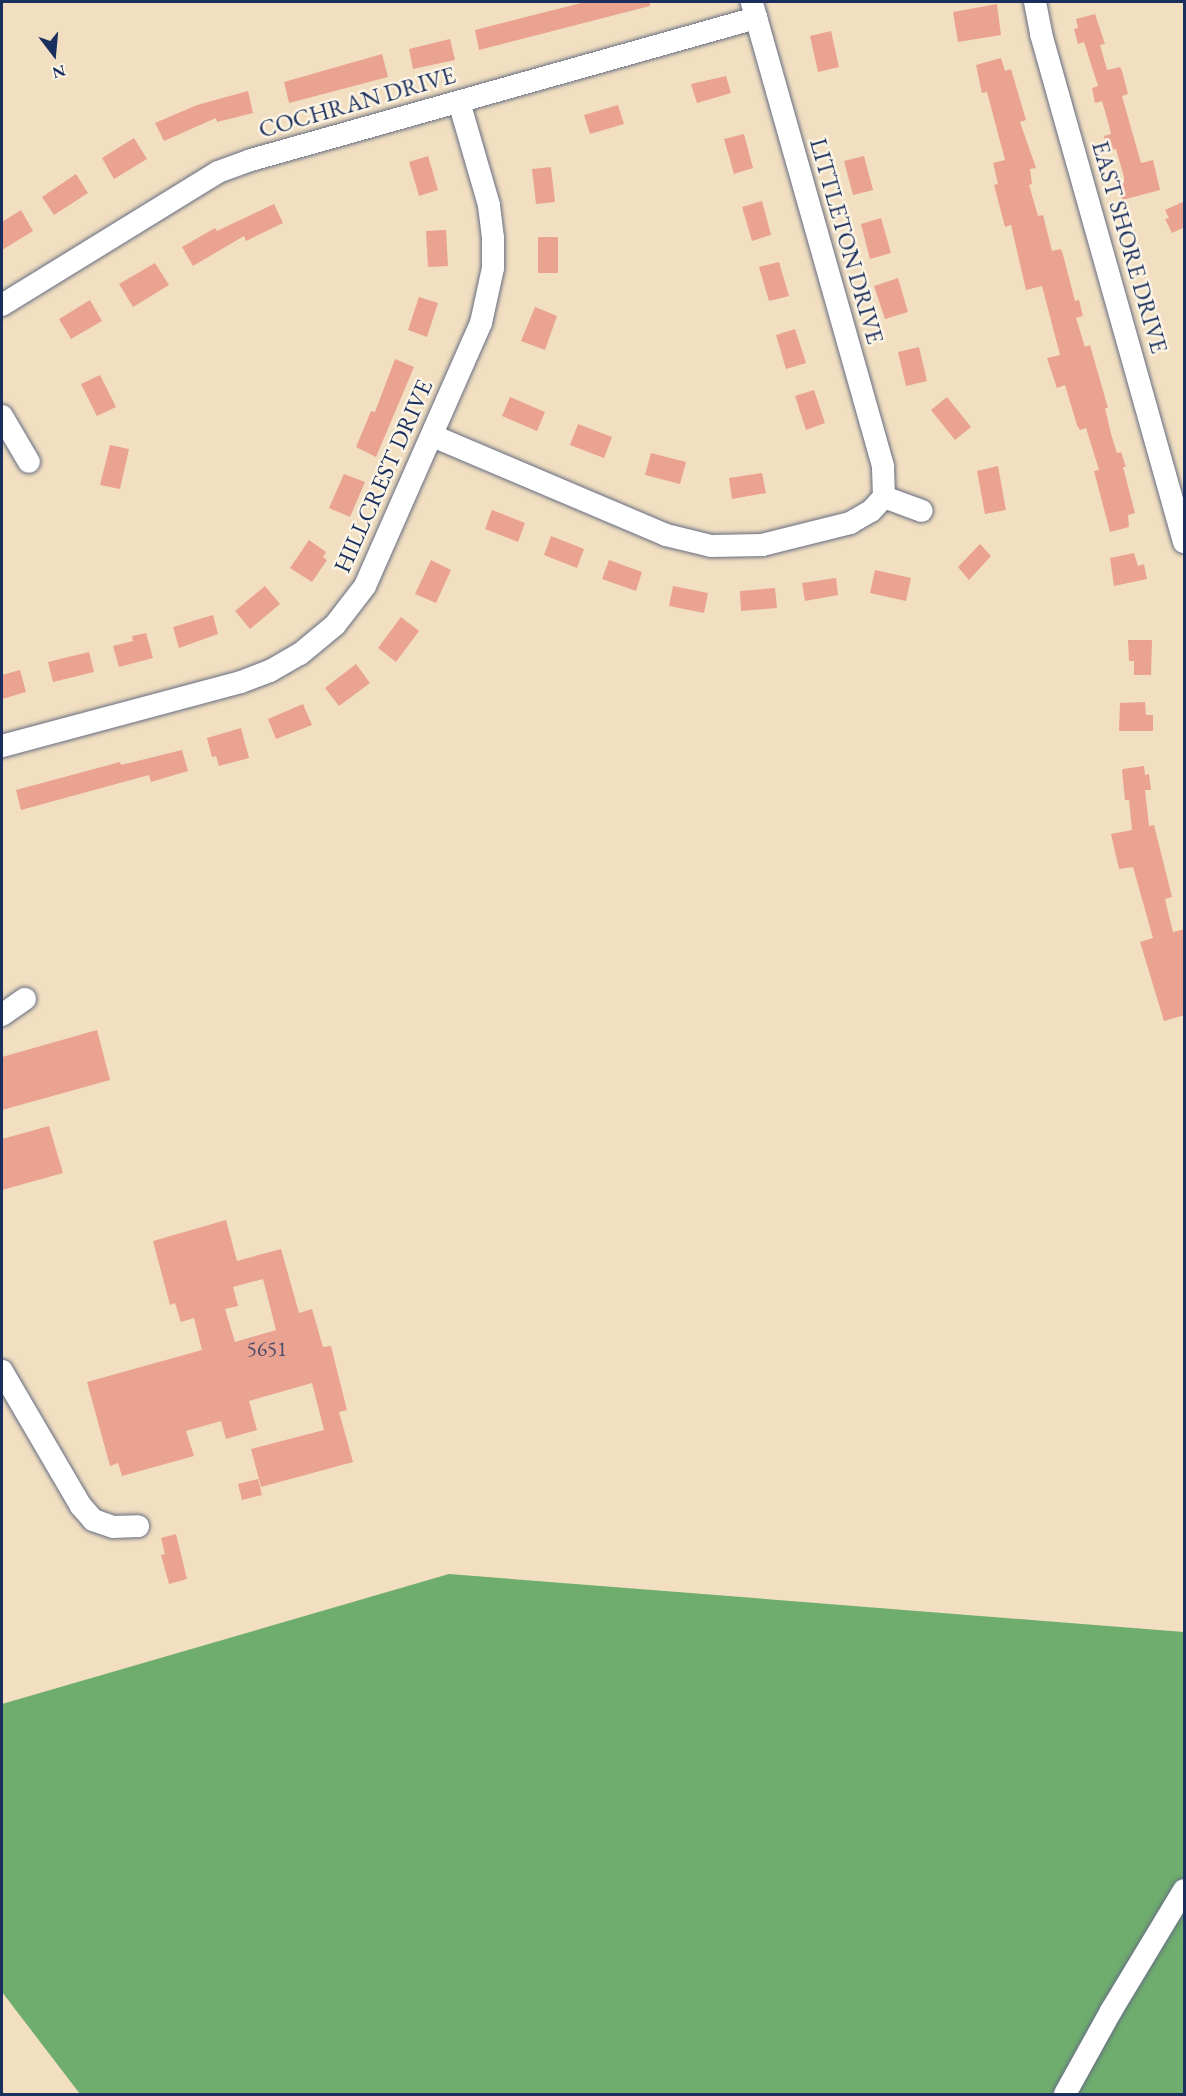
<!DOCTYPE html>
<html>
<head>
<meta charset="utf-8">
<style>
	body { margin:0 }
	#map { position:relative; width:1186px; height:2096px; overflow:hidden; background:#f2dfc1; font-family:"EB Garamond",serif }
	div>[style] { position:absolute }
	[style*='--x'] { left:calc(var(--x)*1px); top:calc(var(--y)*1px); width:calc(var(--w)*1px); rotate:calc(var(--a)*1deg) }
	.forest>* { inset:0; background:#6fad6e }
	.building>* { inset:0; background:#e9a390 }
	.roads { filter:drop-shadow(0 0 2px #666d81) drop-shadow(0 0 2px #666d81) }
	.minor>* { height:22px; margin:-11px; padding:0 11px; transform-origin:11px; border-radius:11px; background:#fff }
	span { translate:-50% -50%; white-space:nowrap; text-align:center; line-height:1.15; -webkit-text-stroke:5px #fcf5e5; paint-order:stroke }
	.number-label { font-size:21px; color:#4e4c6a }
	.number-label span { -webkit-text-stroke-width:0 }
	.street-label { font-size:24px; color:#1b2f5e }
	.frame { position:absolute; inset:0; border:3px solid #1b2f5e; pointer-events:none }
	.north { position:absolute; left:24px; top:24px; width:60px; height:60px; -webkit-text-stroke:4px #fcf5e5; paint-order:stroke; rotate:164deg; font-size:16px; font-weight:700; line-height:24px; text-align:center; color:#1b2f5e }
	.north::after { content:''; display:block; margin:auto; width:21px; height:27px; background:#1b2f5e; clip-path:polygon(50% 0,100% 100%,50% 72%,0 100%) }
</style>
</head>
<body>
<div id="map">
	<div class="forest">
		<div style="clip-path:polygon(449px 1574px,1184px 1632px,1184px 2094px,80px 2094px,2px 1992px,2px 1704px)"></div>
	</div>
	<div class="building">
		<div style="clip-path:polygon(585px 2px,650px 2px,650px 6px,479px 50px,475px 30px)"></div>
		<div style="clip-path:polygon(997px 4px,1001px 35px,958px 42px,953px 12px)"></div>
		<div style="clip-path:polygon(1095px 14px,1105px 44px,1100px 45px,1107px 70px,1120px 67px,1122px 71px,1128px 94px,1122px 96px,1141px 163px,1153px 160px,1160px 190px,1122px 200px,1118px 185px,1124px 183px,1124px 177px,1116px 149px,1107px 151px,1104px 136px,1111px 134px,1110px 129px,1102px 101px,1095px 103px,1092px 88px,1098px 86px,1084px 42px,1078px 44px,1074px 29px,1078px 28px,1076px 19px)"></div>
		<div style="clip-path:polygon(831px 31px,839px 67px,818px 72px,810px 36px)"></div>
		<div style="clip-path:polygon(450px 39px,455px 60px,413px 69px,409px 49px)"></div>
		<div style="clip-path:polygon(382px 54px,388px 77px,289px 103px,284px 82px)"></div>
		<div style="clip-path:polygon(1001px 58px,1005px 71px,1011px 69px,1026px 120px,1020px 122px,1036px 168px,1030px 169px,1032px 184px,1029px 185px,1038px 216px,1043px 215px,1052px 251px,1060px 249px,1062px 251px,1075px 301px,1079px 300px,1083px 316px,1076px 318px,1085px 347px,1090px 345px,1108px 408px,1105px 408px,1111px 434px,1117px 453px,1121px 452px,1126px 467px,1123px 467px,1135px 513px,1128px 515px,1129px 527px,1110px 532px,1094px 471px,1099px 470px,1086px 428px,1080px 430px,1077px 425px,1065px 385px,1057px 388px,1047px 358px,1060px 355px,1042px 286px,1026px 290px,1011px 225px,1005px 227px,994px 185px,998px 184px,993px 163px,1005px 160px,987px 92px,982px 93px,976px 65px)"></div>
		<div style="clip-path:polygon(726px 76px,731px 93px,697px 103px,691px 84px)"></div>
		<div style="clip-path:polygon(248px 91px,253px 113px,217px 122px,216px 118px,164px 141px,155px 123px,197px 105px)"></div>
		<div style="clip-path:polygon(618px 105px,624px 124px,590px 134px,584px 115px)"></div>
		<div style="clip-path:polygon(744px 134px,753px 168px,734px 174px,724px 139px)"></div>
		<div style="clip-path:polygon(134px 138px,147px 159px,114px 179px,102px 158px)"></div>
		<div style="clip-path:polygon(428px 156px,438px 190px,419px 196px,409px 162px)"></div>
		<div style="clip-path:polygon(864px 156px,873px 190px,853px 195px,844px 161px)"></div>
		<div style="clip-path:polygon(551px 167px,555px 202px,536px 204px,532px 169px)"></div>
		<div style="clip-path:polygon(76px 174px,88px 193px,54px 215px,42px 197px)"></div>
		<div style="clip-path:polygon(762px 201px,771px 235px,752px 241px,742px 207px)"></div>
		<div style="clip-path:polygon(1185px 201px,1185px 227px,1172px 233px,1165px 219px,1169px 218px,1165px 210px)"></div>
		<div style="clip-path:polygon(274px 204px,283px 223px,246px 241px,244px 236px,193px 266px,182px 247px,215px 228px,217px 231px)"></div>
		<div style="clip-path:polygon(21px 210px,33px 231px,2px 250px,2px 222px)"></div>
		<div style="clip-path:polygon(881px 218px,891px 253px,870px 259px,861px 224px)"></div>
		<div style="clip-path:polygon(446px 230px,448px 266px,428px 267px,426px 231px)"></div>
		<div style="clip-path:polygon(538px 237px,558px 237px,558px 273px,538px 273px)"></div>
		<div style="clip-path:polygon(779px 262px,789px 296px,769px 301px,759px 267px)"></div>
		<div style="clip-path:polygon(155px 263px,169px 285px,133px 307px,119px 284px)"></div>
		<div style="clip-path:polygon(898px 278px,908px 312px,885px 319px,874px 286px)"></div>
		<div style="clip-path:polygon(419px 297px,438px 303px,427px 337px,408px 330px)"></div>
		<div style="clip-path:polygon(90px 300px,102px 321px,71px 339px,59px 319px)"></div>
		<div style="clip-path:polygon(535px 307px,557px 316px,545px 350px,521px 341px)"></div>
		<div style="clip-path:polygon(795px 329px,806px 363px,786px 369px,776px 335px)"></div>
		<div style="clip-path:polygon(919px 347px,927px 381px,906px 386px,898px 352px)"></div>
		<div style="clip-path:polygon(395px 359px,414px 367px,376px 457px,356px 447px,371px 411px,375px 412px)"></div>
		<div style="clip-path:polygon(100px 375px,116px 407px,97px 416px,81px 384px)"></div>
		<div style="clip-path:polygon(814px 390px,825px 423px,806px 430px,795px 396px)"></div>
		<div style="clip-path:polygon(510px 397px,545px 412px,537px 431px,502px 416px)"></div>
		<div style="clip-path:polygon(947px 397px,971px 427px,955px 440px,931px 410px)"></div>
		<div style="clip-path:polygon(578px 424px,612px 437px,604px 458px,570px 445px)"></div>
		<div style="clip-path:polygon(110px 445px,129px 449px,120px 489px,100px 485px)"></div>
		<div style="clip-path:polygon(651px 453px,686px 462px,680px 484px,645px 475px)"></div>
		<div style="clip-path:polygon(998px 466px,1006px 510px,985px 514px,977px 471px)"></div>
		<div style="clip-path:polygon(762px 473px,766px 493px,732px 499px,729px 478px)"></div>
		<div style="clip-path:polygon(344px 474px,365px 482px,350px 517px,329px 508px)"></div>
		<div style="clip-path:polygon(492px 510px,525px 523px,518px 542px,485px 529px)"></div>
		<div style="clip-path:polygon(551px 536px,584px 549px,577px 568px,544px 555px)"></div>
		<div style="clip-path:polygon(309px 540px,326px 552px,323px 557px,327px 560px,312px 582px,290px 568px)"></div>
		<div style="clip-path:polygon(980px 544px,991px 556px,969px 580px,958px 567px)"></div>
		<div style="clip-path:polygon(1134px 553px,1138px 566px,1144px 564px,1147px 579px,1114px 586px,1110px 558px)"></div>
		<div style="clip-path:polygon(431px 560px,451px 570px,436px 603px,415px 594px)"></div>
		<div style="clip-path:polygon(609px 560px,642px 572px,636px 591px,602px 579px)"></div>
		<div style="clip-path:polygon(875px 570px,911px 578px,906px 601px,870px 593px)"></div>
		<div style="clip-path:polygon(836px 578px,838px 595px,805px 601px,802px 583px)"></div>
		<div style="clip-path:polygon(265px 586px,280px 604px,250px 629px,235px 611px)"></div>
		<div style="clip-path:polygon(673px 586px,708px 593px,704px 613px,669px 606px)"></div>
		<div style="clip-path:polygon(775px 588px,777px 608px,741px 611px,740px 591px)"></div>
		<div style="clip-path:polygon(213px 615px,218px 634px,179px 648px,173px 627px)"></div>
		<div style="clip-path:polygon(401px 617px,419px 631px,396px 662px,378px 648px)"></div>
		<div style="clip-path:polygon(146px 633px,153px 658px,119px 667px,113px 646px,133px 641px,132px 636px)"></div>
		<div style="clip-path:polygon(1128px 640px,1152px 640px,1151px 675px,1134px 675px,1134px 661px,1129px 661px)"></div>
		<div style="clip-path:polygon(89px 652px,94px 672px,53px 682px,48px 662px)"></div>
		<div style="clip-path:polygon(356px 664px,370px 683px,339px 706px,325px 688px)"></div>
		<div style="clip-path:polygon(20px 670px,26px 692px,2px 699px,2px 675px)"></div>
		<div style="clip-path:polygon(1145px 702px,1146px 715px,1153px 715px,1153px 731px,1119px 731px,1120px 703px)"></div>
		<div style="clip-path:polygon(303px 704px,312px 725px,276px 739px,268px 719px)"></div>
		<div style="clip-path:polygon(241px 728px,249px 758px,219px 766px,216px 756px,212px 757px,207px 738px)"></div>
		<div style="clip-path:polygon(182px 750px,188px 771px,151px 782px,149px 775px,21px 810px,16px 790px,120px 762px,121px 765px)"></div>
		<div style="clip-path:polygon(1144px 766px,1145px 775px,1149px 774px,1151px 790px,1145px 790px,1149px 826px,1154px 825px,1172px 897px,1165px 899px,1169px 916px,1173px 932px,1185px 929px,1185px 1015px,1164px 1021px,1140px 942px,1153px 938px,1133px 867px,1119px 869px,1111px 834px,1132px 830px,1129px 800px,1125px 800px,1122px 771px,1123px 769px)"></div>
		<div style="clip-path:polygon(97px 1030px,110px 1080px,2px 1110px,2px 1057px)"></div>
		<div style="clip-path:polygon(49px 1126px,63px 1173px,2px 1190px,2px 1139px)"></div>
		<div style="clip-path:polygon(evenodd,226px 1220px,237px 1261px,281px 1249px,299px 1313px,312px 1309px,323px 1347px,331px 1346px,347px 1410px,339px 1412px,353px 1462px,261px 1487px,251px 1449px,324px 1430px,312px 1383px,249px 1401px,257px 1430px,226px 1439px,221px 1421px,186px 1431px,194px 1456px,122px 1476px,118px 1463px,110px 1466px,87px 1382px,202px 1350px,194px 1318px,181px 1322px,175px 1303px,170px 1305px,153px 1241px,226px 1220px,263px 1279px,276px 1330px,235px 1342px,225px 1309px,238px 1306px,233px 1287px,263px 1279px)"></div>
		<div style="clip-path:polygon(258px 1479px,262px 1495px,242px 1500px,238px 1484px)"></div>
		<div style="clip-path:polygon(176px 1534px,187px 1579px,169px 1584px,161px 1555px,165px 1554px,161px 1538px)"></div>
	</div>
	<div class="roads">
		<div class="minor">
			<div style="--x:1035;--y:2;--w:33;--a:79"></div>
			<div style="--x:1041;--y:34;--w:528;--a:74.28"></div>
			<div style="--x:2;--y:305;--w:254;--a:-31.6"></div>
			<div style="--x:218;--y:172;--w:35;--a:-20"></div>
			<div style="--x:251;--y:160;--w:525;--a:-15.71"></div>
			<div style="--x:2;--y:416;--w:53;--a:59.6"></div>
			<div style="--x:433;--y:436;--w:253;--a:23"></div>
			<div style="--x:666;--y:535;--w:46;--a:13.7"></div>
			<div style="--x:711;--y:546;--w:51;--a:-1.1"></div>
			<div style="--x:762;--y:545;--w:91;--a:-14"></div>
			<div style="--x:850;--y:523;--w:24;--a:-30"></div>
			<div style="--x:871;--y:511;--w:19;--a:-47"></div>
			<div style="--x:884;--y:497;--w:31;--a:-92"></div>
			<div style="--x:883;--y:466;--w:482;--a:-105.8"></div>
			<div style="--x:884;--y:497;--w:40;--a:20.2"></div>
			<div style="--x:2;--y:746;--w:247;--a:-15"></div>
			<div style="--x:241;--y:682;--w:31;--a:-21"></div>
			<div style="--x:270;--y:671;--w:34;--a:-30"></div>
			<div style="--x:300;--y:654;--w:45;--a:-39.6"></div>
			<div style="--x:335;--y:625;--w:49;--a:-52.4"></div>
			<div style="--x:365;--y:586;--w:287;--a:-66.2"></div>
			<div style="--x:481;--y:323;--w:56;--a:-77.7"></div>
			<div style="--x:493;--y:268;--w:30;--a:-90"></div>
			<div style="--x:493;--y:238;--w:33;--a:-97"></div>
			<div style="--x:489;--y:205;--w:107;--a:-106.2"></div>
			<div style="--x:2;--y:1015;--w:28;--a:-35"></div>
			<div style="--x:2;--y:1371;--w:156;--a:59.7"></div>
			<div style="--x:81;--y:1506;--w:18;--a:49"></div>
			<div style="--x:93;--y:1520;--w:21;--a:19"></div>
			<div style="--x:113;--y:1527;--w:25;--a:-2"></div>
			<div style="--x:1065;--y:2094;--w:95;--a:-61"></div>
			<div style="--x:1111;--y:2011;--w:141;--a:-58.9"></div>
		</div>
	</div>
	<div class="number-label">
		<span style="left:267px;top:1349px">5651</span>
	</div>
	<div class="street-label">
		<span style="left:357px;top:102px;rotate:-16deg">COCHRAN DRIVE</span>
		<span style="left:847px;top:241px;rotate:74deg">LITTLETON DRIVE</span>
		<span style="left:1130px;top:247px;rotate:74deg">EAST SHORE DRIVE</span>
		<span style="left:383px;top:476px;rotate:-66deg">HILLCREST DRIVE</span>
	</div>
	<div class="frame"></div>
	<div class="north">N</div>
</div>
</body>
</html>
